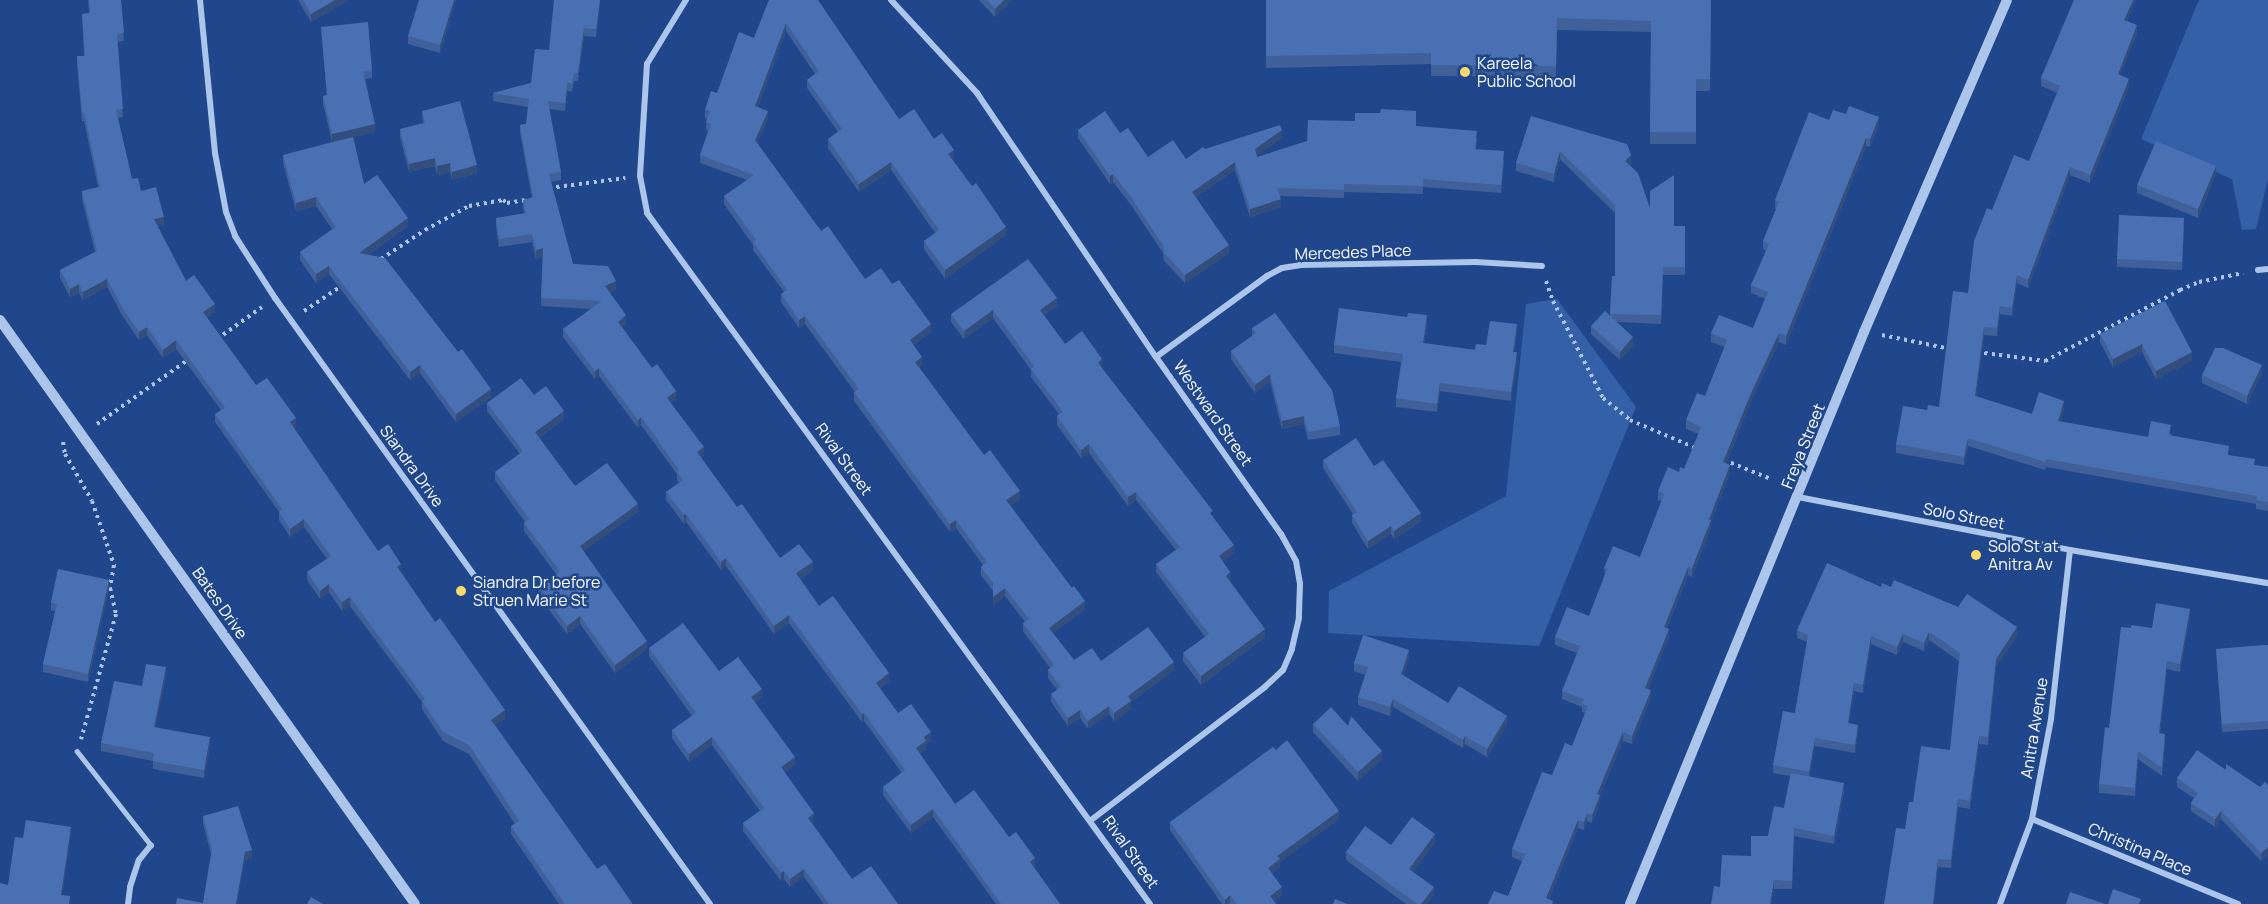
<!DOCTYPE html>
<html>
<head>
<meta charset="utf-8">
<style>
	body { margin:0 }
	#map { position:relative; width:2268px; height:904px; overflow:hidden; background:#20478b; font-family:Manrope,sans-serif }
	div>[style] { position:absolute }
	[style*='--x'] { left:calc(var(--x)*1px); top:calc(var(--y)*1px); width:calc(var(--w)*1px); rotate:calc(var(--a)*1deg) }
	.green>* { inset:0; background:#3460a8 }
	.path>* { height:4px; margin-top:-2px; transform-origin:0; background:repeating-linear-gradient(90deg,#acc5eb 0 3px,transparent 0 7.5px) }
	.service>* { height:4.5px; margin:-2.25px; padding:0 2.25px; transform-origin:2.25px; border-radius:2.25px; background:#acc5eb }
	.minor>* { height:6px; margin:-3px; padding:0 3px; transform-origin:3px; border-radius:3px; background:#acc5eb }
	.tertiary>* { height:10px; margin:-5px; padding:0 5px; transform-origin:5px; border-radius:5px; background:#acc5eb }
	.wall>* { inset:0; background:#3f6099 }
	.shaded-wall>* { inset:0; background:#334e7d }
	.building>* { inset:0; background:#4970b2 }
	.dots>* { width:16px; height:16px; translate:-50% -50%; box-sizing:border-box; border:3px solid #20478b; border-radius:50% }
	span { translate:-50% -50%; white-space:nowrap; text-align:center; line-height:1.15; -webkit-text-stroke:5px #20478b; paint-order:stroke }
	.poi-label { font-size:16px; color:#fff }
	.left { translate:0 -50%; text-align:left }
	.street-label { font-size:16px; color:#fff }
</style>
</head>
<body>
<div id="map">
	<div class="green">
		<div style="clip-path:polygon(2199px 0,2268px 0,2268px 179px,2256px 229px,2242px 230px,2232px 179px,2141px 139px)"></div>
		<div style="clip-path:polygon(1557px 299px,1636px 407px,1539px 646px,1328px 633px,1329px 591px,1506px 496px,1526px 304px)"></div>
	</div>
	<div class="path">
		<div style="--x:549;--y:188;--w:77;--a:-7.5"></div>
		<div style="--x:381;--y:259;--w:53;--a:-33.4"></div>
		<div style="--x:425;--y:230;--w:50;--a:-28.6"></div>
		<div style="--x:469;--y:206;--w:35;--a:-10"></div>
		<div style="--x:503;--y:200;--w:5;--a:37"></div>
		<div style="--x:507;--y:203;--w:18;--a:-9"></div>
		<div style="--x:1546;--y:281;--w:21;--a:71"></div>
		<div style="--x:1553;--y:301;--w:109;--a:62.7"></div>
		<div style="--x:1603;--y:398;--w:35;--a:39"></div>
		<div style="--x:1630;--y:420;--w:74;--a:23.1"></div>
		<div style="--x:304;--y:311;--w:47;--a:-33.7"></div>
		<div style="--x:1882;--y:335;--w:70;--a:11.5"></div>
		<div style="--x:217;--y:339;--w:55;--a:-35.4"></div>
		<div style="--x:1977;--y:352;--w:69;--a:7.5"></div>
		<div style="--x:2045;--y:361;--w:153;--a:-27.7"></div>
		<div style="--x:2180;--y:290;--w:21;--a:-23"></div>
		<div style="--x:2199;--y:282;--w:45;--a:-11.6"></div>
		<div style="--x:97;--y:424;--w:113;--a:-35.2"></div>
		<div style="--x:63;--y:442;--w:12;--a:81"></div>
		<div style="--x:65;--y:454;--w:54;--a:60.1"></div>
		<div style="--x:92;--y:501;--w:68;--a:71"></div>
		<div style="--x:114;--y:565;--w:23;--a:100"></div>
		<div style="--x:110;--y:588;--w:27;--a:77"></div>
		<div style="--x:116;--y:614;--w:130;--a:105.6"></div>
		<div style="--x:1724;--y:460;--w:51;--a:22"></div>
	</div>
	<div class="service">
		<div style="--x:77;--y:751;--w:120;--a:51.8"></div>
	</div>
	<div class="minor">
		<div style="--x:200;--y:0;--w:154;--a:84.4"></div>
		<div style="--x:215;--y:153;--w:60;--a:79.4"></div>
		<div style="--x:226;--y:212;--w:26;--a:69"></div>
		<div style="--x:235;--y:236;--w:74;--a:57.2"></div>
		<div style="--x:275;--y:298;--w:746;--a:54.33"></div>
		<div style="--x:686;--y:0;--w:75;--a:121.4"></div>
		<div style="--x:647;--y:64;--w:112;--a:93.6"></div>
		<div style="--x:640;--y:176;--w:38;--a:79"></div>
		<div style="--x:647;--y:213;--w:855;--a:53.95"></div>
		<div style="--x:891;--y:0;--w:127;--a:47.2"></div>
		<div style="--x:977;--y:93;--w:319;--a:55.9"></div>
		<div style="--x:1156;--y:357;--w:217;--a:54.8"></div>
		<div style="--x:1281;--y:534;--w:31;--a:61"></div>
		<div style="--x:1296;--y:561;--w:23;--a:80"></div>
		<div style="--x:1300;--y:584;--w:34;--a:92"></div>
		<div style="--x:1299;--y:618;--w:32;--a:103"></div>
		<div style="--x:1292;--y:649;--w:23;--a:113"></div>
		<div style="--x:1283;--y:670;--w:25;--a:137"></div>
		<div style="--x:1265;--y:687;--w:219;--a:142.6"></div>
		<div style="--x:2258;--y:270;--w:10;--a:-6"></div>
		<div style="--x:1156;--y:357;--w:137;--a:-36.1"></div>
		<div style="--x:1267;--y:276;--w:17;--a:-28"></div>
		<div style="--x:1282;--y:268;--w:18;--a:-9"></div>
		<div style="--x:1300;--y:265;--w:176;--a:-1"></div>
		<div style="--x:1476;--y:262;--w:66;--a:3.5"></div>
		<div style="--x:1798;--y:497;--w:277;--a:11"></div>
		<div style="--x:2070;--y:550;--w:201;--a:9.5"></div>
		<div style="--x:2032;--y:819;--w:223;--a:22.4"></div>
		<div style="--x:128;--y:904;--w:17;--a:-83"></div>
		<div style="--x:130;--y:887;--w:28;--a:-72"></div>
		<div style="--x:139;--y:860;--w:19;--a:-51"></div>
		<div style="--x:2000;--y:904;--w:91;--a:-69.4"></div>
		<div style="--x:2032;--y:819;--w:102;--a:-79.2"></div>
		<div style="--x:2051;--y:719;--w:170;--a:-83.6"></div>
	</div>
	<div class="tertiary">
		<div style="--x:0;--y:320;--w:716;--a:54.6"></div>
		<div style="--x:1630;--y:904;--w:618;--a:-67.75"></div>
		<div style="--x:1864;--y:332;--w:361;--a:-66.7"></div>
	</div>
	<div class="wall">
		<div style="clip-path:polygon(88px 0,121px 0,124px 41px,117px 42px,123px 117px,118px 118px,132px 179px,141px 191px,164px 225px,158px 227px,186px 281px,215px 312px,207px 318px,256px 385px,296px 426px,293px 428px,378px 551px,401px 572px,435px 622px,505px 719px,495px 725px,597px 869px,632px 904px,559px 904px,511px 834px,511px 826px,515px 824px,469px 754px,443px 741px,422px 709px,422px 702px,350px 606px,342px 611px,329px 592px,320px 599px,307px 580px,307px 572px,327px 559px,304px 527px,290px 537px,279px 520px,279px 512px,215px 422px,215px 414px,221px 410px,176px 349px,163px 358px,147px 335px,139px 340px,123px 317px,107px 287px,83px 300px,79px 293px,70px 297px,60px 278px,60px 270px,95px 252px,82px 199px,82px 191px,98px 187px,84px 121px,82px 121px,77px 64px,77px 56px,84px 56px,82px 14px,89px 13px)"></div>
		<div style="clip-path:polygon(298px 0,349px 0,311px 22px)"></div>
		<div style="clip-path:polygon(456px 0,440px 53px,408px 44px,408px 36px)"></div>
		<div style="clip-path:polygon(600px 0,596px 37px,584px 36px,578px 81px,574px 81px,572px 92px,567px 91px,565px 111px,549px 109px,561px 172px,561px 180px,551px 182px,573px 264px,616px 290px,609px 292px,626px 324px,622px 327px,652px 368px,676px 399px,671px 403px,704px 455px,701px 458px,737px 507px,780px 558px,813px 570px,800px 579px,819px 606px,889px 681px,880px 688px,898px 713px,931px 741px,926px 744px,926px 749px,919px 754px,955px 804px,1009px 837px,1035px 867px,1034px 867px,1060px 904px,996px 904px,933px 817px,911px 833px,883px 795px,883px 787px,902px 773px,864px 721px,862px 722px,789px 623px,774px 634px,726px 566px,721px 570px,686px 522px,684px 524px,666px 500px,666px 492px,679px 483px,677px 480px,677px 474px,641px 425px,638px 428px,599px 376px,595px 379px,563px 337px,563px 329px,591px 309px,541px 306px,543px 257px,536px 259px,532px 242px,499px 247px,496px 226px,496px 218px,524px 214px,523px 208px,523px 200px,532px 198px,520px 133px,520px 125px,526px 124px,528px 107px,493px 101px,493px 93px,531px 83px)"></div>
		<div style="clip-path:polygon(769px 0,899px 119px,934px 139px,954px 158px,952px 159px,1006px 235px,945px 279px,924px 249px,924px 241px,935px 233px,891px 170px,859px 192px,828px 148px,828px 139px,838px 132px,807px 88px,807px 80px,815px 74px,786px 31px,758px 107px,768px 119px,757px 143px,821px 231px,865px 279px,892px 284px,931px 332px,913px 345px,922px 365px,919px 367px,984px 455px,1020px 499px,1010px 505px,1085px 609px,1053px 633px,1074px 660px,1101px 661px,1174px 670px,1131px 702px,1131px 709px,1114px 721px,1109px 714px,1088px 729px,1080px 718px,1068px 726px,1051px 702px,1051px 694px,1057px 690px,1048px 678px,1048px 670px,1050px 668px,1023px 631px,1023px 623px,1025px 622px,1005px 596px,993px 605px,993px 591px,981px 575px,981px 567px,983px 565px,956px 528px,950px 532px,854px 401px,854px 392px,855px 392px,805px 324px,799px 328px,781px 302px,781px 294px,784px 292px,753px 250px,753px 245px,724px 204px,724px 196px,747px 180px,700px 163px,700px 155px,708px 131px,706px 130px,706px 122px,708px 119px,705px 118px,705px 110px,717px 93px,754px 38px)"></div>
		<div style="clip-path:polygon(979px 0,1012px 0,995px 17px)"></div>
		<div style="clip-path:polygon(1266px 0,1711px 0,1710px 91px,1696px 91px,1696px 144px,1650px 144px,1651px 32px,1557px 30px,1556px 77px,1431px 76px,1431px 64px,1266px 68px)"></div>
		<div style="clip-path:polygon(2074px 0,2136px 0,2127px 21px,2137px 33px,2120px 75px,2129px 87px,2090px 183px,2070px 175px,2028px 288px,2017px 283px,2012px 316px,2000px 314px,1997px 336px,1984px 335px,1976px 396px,2032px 414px,2064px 409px,2060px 422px,2148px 437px,2171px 433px,2171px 436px,2229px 455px,2255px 465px,2268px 467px,2268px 511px,2256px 509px,2256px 504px,2046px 467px,2045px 470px,1968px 446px,1964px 465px,1896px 453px,1896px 444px,1927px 410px,1939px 407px,1968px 293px,1992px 210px,2029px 161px,2057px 93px,2041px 86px,2041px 78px)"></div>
		<div style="clip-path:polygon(321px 27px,372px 70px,372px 78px,365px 79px,375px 132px,353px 137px,364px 184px,408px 226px,368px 255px,491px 397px,456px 422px,420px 373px,410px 380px,329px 274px,316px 283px,300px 260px,300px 252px,332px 229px,316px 206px,296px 211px,283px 163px,283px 155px,332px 142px,323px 104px,323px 96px,327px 96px)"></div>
		<div style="clip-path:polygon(422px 111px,477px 173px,452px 180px,450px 172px,437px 175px,435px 166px,409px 172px,400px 137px,400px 129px,423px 123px)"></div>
		<div style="clip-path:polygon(1531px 116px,1631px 163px,1629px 165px,1650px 208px,1674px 226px,1685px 226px,1685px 275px,1663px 275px,1661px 324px,1616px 322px,1633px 345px,1620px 360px,1591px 334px,1591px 326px,1610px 317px,1612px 276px,1615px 276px,1615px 213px,1560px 159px,1554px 182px,1516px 171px,1516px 163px)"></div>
		<div style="clip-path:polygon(1829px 120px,1879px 125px,1870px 147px,1866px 146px,1786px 345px,1779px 342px,1751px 401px,1726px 464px,1730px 473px,1711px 521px,1711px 528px,1692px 577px,1688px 575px,1667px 628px,1669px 637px,1648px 689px,1651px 698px,1632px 744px,1623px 741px,1600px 795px,1600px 803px,1592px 823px,1587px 821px,1584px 830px,1578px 828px,1549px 899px,1553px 904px,1508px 896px,1522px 861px,1512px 857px,1512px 849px,1552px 775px,1572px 746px,1585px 713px,1582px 712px,1582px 707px,1562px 699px,1562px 691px,1577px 653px,1555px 645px,1555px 637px,1589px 616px,1605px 576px,1604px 568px,1640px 557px,1662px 501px,1658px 500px,1658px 491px,1679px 472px,1684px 469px,1699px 434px,1686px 429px,1686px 420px,1705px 396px,1725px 347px,1711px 342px,1711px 333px,1753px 328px,1765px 299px,1751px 293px,1751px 285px,1766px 251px,1763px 249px,1763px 241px,1776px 209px,1775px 209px,1775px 200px)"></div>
		<div style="clip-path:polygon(1416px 126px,1477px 139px,1476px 149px,1504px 160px,1501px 193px,1423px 187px,1423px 194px,1344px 192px,1344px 198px,1280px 196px,1281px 207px,1250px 217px,1235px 170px,1196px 197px,1229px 253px,1185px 283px,1164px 261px,1163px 253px,1131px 205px,1113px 182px,1110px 184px,1078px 138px,1078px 130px,1120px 133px,1148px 157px,1186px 159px,1205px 149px,1282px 138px,1257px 155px,1257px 157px)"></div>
		<div style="clip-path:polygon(2216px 174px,2198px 218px,2137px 193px,2137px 185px)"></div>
		<div style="clip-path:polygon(2184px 226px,2182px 270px,2117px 267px,2117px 259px)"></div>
		<div style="clip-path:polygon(2165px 301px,2192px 361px,2156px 379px,2142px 352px,2113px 367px,2100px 342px,2100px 334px)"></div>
		<div style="clip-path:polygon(1057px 306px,1044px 315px,1065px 344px,1102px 367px,1102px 368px,1213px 517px,1234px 553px,1222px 562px,1230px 581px,1265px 637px,1201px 685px,1183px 661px,1183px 653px,1205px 637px,1156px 572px,1156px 564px,1176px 550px,1136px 500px,1128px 506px,1089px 453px,1081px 458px,1057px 425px,1057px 416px,1059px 414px,1031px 377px,1031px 370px,993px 318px,964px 339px,951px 322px,951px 314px)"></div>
		<div style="clip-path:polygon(1427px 324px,1424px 343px,1475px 350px,1517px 333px,1514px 352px,1517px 361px,1511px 401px,1440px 391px,1437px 412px,1396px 407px,1396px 398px,1401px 362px,1334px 353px,1334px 345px)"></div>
		<div style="clip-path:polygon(1252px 328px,1340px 426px,1340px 435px,1308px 440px,1304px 424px,1282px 429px,1270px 382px,1255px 393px,1231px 359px,1231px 351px,1252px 336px)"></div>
		<div style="clip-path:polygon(2262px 373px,2247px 404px,2202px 383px,2202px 375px)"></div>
		<div style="clip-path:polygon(534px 395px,564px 419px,539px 438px,575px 486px,638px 512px,583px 551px,647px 649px,615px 673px,580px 624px,567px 634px,538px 595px,538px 586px,556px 574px,524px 531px,524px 523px,525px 522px,495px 480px,495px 472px,520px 454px,487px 411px,487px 403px)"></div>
		<div style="clip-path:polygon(1323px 460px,1374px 466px,1421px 521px,1394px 539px,1391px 534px,1368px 549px,1352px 523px,1352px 515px,1353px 514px,1323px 468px)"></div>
		<div style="clip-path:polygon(1881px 587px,2017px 636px,1996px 667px,1988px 745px,1979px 744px,1970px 809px,1958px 807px,1951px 868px,1938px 867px,1905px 829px,1913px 802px,1950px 750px,1959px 661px,1929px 640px,1924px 651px,1903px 642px,1897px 655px,1871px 644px,1863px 693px,1854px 691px,1849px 723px,1858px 733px,1855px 753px,1815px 746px,1809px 776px,1844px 791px,1834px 844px,1794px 836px,1792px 889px,1774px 889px,1771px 904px,1711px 904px,1720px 887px,1751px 856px,1768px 836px,1784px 808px,1790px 776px,1773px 773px,1773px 765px,1795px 713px,1807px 642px,1797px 638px,1797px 630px)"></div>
		<div style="clip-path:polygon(109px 588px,88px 682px,43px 672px,43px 664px,55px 611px,51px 611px,51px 602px)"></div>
		<div style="clip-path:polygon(2190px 617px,2180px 672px,2167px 669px,2160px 733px,2165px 742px,2162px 776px,2138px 759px,2135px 796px,2099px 793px,2099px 784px,2109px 728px,2131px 628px,2152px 628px)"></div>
		<div style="clip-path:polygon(2268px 645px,2268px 729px,2222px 732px,2216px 649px)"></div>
		<div style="clip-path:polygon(649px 648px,719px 671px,762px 697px,755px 702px,795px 765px,784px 772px,814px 821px,812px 823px,852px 879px,898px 904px,824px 904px,804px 877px,790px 887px,784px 879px,781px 881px,743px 831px,743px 823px,760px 811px,712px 745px,689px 762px,672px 738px,672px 730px,692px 716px,649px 656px)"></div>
		<div style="clip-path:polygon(1409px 658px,1403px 675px,1448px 703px,1507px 725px,1487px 757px,1465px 744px,1463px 748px,1393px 707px,1390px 716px,1358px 705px,1358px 697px,1365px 675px,1354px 671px,1354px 663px)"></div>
		<div style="clip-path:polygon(166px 676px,155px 727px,210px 745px,204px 778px,153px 769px,153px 761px,101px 751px,101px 743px,142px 686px)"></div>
		<div style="clip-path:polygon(1313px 724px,1348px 726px,1382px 759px,1358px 781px,1313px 732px)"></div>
		<div style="clip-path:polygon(2226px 769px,2260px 787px,2268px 785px,2268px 855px,2261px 861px,2221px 819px,2215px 827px,2191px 811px,2191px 803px,2194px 798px,2177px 787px,2177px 778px)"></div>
		<div style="clip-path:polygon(203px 816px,252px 858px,245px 860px,203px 903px,211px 854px,203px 824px)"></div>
		<div style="clip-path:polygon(1339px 819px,1280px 862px,1280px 867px,1272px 873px,1282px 895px,1274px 901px,1276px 904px,1222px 904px,1170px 830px,1170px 822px)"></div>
		<div style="clip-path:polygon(1435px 842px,1413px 872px,1434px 895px,1427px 904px,1406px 904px,1346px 860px,1346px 852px,1391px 845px)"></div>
	</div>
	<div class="shaded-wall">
		<div style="clip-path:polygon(335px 0,349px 0,311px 22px,311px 14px)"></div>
		<div style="clip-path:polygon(454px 0,456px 0,440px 53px,440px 45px)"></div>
		<div style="clip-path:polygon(1004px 0,1012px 0,995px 17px,995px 9px)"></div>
		<div style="clip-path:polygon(2133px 0,2136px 0,2124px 28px,2124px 20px)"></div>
		<div style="clip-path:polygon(786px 23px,786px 31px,755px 115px,755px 106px)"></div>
		<div style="clip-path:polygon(2137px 25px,2137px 33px,2118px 82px,2118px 74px)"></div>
		<div style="clip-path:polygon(584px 28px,584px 36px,578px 81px,578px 73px)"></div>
		<div style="clip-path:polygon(2129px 79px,2129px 87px,2120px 110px,2090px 183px,2090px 175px)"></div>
		<div style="clip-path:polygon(768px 111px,768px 119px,755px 148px,755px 140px)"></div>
		<div style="clip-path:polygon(1879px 117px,1879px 125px,1870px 147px,1870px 139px)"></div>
		<div style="clip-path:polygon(375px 124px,375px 132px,332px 142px,332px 134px)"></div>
		<div style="clip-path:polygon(1282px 130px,1282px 138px,1255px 157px,1255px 149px)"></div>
		<div style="clip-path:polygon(1866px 138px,1866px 146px,1786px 345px,1786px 336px)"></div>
		<div style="clip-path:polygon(954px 150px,954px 158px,948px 162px,948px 154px)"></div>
		<div style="clip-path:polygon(1560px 151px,1560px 159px,1554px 182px,1554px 174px)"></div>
		<div style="clip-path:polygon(1631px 155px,1631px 163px,1625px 169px,1625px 161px)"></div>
		<div style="clip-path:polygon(435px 158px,435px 166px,409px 172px,409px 164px)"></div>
		<div style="clip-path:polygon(891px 162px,891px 170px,859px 192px,859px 184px)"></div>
		<div style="clip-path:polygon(1235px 162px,1235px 170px,1192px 200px,1192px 192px)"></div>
		<div style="clip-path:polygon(450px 163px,450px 172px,437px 175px,437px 166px)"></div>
		<div style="clip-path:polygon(477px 165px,477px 173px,452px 180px,452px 172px)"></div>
		<div style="clip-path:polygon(2216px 166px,2216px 174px,2198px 218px,2198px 209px)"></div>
		<div style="clip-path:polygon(2070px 167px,2070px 175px,2028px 288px,2028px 280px)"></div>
		<div style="clip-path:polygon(1113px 174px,1113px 182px,1110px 184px,1110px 176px)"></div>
		<div style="clip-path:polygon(316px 197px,316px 206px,296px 211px,296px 203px)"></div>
		<div style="clip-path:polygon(1281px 199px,1281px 207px,1250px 217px,1250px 209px)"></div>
		<div style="clip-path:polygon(164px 217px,164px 225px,154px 228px,154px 219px)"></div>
		<div style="clip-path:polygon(408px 218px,408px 226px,359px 261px,359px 253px)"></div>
		<div style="clip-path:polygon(1006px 227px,1006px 235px,945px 279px,945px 270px)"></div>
		<div style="clip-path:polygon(1229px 245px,1229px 253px,1185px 283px,1185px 275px)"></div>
		<div style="clip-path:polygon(543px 248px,543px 257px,536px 259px,536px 250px)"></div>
		<div style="clip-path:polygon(329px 266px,329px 274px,316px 283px,316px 274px)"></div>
		<div style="clip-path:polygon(2017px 275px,2017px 283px,2012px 316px,2012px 308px)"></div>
		<div style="clip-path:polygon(107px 279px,107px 287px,83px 300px,83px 292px)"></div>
		<div style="clip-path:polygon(616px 281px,616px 290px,605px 295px,605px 286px)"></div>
		<div style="clip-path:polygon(79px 284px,79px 293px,70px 297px,70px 289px)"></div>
		<div style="clip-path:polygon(1057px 298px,1057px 306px,1040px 318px,1040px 310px)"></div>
		<div style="clip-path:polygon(215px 304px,215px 312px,203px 321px,203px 312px)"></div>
		<div style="clip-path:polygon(2000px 306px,2000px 314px,1997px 336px,1997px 328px)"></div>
		<div style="clip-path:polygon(993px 310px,993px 318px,964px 339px,964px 331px)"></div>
		<div style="clip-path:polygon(626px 315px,626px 324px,618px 330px,618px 322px)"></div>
		<div style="clip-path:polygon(1427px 315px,1427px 324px,1423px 351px,1423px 343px)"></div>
		<div style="clip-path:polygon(805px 316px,805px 324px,799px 328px,799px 320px)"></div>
		<div style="clip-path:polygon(931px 324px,931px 332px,910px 348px,910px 340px)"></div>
		<div style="clip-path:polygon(1517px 324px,1517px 333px,1513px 360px,1513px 352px)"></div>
		<div style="clip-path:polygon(147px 327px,147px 335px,139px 340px,139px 332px)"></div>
		<div style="clip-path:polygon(1984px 327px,1984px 335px,1975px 404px,1975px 396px)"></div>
		<div style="clip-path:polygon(1779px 333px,1779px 342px,1751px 401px,1723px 471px,1723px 462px,1751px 393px)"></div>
		<div style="clip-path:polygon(1633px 337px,1633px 345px,1620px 360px,1620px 352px)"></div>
		<div style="clip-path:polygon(176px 340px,176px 349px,163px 358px,163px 350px)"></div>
		<div style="clip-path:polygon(2142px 344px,2142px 352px,2113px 367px,2113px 359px)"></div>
		<div style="clip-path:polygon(1517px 352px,1517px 361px,1511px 401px,1511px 392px)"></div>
		<div style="clip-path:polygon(2192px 352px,2192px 361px,2156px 379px,2156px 371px)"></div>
		<div style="clip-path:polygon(922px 357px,922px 365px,915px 370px,915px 362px)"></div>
		<div style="clip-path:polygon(1102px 359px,1102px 367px,1098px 371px,1098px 363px)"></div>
		<div style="clip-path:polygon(420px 365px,420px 373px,410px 380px,410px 372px)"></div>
		<div style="clip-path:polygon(2262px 365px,2262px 373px,2247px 404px,2247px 396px)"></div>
		<div style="clip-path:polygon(599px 368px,599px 376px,595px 379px,595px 371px)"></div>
		<div style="clip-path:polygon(1270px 374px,1270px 382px,1255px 393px,1255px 385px)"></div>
		<div style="clip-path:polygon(1440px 383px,1440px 391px,1437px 412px,1437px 404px)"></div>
		<div style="clip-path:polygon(491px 389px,491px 397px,456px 422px,456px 414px)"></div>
		<div style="clip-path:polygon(676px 391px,676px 399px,667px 406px,667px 398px)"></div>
		<div style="clip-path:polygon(2064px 401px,2064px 409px,2058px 430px,2058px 421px)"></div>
		<div style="clip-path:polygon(564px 411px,564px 419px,535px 441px,535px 432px)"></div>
		<div style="clip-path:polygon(1304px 416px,1304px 424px,1282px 429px,1282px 421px)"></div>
		<div style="clip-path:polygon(641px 417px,641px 425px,638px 428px,638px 420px)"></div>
		<div style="clip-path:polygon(296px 418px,296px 426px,290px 430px,290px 422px)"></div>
		<div style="clip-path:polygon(1968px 438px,1968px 446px,1964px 465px,1964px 457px)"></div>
		<div style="clip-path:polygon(1089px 444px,1089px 453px,1081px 458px,1081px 450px)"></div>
		<div style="clip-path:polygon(704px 447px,704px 455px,697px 461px,697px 452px)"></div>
		<div style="clip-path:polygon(1730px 465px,1730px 473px,1711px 521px,1711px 528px,1692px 577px,1692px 568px,1709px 519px)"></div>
		<div style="clip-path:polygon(1020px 491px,1020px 499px,1006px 508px,1006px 500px)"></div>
		<div style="clip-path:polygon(1136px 492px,1136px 500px,1128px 506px,1128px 497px)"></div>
		<div style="clip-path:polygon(638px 504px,638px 512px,580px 554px,580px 546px)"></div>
		<div style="clip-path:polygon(1421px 513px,1421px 521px,1394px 539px,1394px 531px)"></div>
		<div style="clip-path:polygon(686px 514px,686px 522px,684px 524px,684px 515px)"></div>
		<div style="clip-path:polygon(304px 519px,304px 527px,290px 537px,290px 529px)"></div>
		<div style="clip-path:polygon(956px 520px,956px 528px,950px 532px,950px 524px)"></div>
		<div style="clip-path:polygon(1391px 526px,1391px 534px,1368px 549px,1368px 541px)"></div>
		<div style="clip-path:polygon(1234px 545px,1234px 553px,1219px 565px,1219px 556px)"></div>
		<div style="clip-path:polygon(726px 558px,726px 566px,721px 570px,721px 562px)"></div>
		<div style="clip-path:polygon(813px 562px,813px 570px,796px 581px,796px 573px)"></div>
		<div style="clip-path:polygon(401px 564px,401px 572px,397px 575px,397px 567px)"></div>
		<div style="clip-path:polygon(1688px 567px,1688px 575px,1664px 635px,1664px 627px)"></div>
		<div style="clip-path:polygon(1230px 572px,1230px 580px,1226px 584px,1226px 576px)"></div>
		<div style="clip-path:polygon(109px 580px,109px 588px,88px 682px,88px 674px)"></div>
		<div style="clip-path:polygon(329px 584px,329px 592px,320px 599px,320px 591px)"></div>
		<div style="clip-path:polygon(1005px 588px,1005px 596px,993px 605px,993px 597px)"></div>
		<div style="clip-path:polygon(350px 597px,350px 606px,342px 611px,342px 602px)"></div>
		<div style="clip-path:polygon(1085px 601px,1085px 609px,1049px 636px,1049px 628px)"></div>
		<div style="clip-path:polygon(2190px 609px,2190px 617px,2180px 672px,2180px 664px)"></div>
		<div style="clip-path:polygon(789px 615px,789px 623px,774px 634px,774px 626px)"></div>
		<div style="clip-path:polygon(580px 616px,580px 624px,567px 634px,567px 626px)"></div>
		<div style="clip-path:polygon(2017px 627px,2017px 636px,1996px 667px,1988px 745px,1988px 737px,1996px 659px)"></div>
		<div style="clip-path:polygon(1265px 629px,1265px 637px,1201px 685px,1201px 676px)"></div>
		<div style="clip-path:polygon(1669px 629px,1669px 637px,1645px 696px,1645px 688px)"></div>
		<div style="clip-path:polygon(1929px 632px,1929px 640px,1924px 651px,1924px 643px)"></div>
		<div style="clip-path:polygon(1903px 634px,1903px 642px,1897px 655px,1897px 647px)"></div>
		<div style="clip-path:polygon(1871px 636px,1871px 644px,1863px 693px,1863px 685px)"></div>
		<div style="clip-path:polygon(647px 641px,647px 649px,615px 673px,615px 665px)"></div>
		<div style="clip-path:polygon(1409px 650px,1409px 658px,1401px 682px,1401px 674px)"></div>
		<div style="clip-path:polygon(2167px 661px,2167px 669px,2159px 741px,2159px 733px)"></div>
		<div style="clip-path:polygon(1174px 662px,1174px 670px,1131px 702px,1131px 709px,1114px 721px,1114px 713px,1128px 696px)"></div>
		<div style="clip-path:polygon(166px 667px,166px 676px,154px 735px,154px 727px)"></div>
		<div style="clip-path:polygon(889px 673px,889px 681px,876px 691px,876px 683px)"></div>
		<div style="clip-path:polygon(1854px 683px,1854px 691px,1848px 731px,1848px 723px)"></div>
		<div style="clip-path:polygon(762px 689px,762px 697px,751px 705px,751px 697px)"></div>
		<div style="clip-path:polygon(1651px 690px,1651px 698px,1632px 744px,1632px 736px)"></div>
		<div style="clip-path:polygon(1393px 699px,1393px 707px,1390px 716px,1390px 707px)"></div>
		<div style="clip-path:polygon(1109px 706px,1109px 714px,1088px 729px,1088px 721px)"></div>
		<div style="clip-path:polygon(505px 710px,505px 719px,491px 728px,491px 720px)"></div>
		<div style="clip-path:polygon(1080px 710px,1080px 718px,1068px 726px,1068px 718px)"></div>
		<div style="clip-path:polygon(864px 713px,864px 721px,862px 722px,862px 714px)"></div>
		<div style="clip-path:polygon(1507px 716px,1507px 725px,1487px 757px,1487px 749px)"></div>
		<div style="clip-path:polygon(1858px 725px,1858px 733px,1855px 753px,1855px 745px)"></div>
		<div style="clip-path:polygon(931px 732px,931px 741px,926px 744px,926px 749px,916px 757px,916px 748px,924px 737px)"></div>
		<div style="clip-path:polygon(1623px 732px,1623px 741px,1597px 802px,1597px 794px)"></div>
		<div style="clip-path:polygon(2165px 734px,2165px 742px,2162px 776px,2162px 768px)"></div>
		<div style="clip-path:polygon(1465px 736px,1465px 744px,1463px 748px,1463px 740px)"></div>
		<div style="clip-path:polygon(1979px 736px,1979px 744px,1970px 809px,1970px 801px)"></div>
		<div style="clip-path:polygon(210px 737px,210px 745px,204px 778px,204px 770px)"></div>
		<div style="clip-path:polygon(712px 737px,712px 745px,689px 762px,689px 754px)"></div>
		<div style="clip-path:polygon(1815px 738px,1815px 746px,1809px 780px,1809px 772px)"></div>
		<div style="clip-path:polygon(1382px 751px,1382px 759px,1358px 781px,1358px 772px)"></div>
		<div style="clip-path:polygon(2138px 751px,2138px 759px,2135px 796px,2135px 788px)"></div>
		<div style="clip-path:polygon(795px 757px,795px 765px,781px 775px,781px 767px)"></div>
		<div style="clip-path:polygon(1844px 783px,1844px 791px,1834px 844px,1834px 836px)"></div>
		<div style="clip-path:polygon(1600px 795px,1600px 803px,1592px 823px,1592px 815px)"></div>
		<div style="clip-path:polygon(1958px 799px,1958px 807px,1951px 868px,1951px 860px)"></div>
		<div style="clip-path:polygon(933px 809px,933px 817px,911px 833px,911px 825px)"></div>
		<div style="clip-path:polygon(1339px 811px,1339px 819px,1280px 862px,1280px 867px,1268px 876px,1268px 868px,1277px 856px)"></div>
		<div style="clip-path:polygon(2221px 811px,2221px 819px,2215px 827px,2215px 819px)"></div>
		<div style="clip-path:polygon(814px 813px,814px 821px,808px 826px,808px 818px)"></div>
		<div style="clip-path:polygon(1587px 813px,1587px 821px,1584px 830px,1584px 822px)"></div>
		<div style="clip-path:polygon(1578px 820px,1578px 828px,1547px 904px,1546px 898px)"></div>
		<div style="clip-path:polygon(71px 827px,71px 836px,61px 903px,61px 895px)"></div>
		<div style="clip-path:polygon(1435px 834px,1435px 842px,1409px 877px,1409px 869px)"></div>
		<div style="clip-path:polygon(2268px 847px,2268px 855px,2261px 861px,2261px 853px)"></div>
		<div style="clip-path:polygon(252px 850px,252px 858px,245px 860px,237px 904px,236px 904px,245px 852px)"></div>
		<div style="clip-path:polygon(1035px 858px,1035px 867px,1030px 870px,1030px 862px)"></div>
		<div style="clip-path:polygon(1938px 859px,1938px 867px,1934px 904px,1933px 904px)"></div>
		<div style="clip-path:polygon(804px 869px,804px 877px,790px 887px,790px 879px)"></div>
		<div style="clip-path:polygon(784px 871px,784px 879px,781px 881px,781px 873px)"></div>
		<div style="clip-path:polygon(1774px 880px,1774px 889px,1771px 904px,1770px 904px)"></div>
		<div style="clip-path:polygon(1282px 887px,1282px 895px,1270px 904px,1270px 896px)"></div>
		<div style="clip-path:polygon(1434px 887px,1434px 895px,1427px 904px,1421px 904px)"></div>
		<div style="clip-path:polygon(1230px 895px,1230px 903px,1225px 904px,1225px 900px)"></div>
	</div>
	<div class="building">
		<div style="clip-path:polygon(89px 0,121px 0,124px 33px,117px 34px,123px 109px,116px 110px,132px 179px,138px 178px,141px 191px,156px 187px,164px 217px,154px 219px,186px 281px,194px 275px,215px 304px,203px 312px,256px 385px,267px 378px,296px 418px,290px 422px,378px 551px,388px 544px,401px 564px,397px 567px,435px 622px,440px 618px,505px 710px,491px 720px,597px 869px,605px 864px,632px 903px,631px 904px,565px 904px,511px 826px,519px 821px,469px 745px,443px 732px,422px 701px,425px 699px,350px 597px,342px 602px,329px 584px,320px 591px,307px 572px,331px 556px,304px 519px,290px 529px,279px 512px,282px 509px,215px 414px,225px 408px,176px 340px,163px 350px,147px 327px,139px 332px,123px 309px,107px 279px,83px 292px,79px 284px,70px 289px,60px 270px,97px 251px,82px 191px,100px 187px,84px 112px,82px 113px,77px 56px,85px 56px,82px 14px,90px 13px)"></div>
		<div style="clip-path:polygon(303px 0,335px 0,311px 14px)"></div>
		<div style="clip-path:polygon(419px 0,454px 0,440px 45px,408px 36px)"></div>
		<div style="clip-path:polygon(554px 0,600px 0,596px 29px,584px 28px,578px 73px,574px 73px,572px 83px,567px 83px,565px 103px,548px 101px,561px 172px,549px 174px,573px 264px,608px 266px,616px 281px,605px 286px,626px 315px,618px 322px,652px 368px,657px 364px,676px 391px,667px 398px,704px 447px,697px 452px,737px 507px,742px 504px,780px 558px,799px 544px,813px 562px,796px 573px,819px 606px,833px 596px,889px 673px,876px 683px,898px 713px,911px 704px,931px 732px,924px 737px,926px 741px,916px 748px,955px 804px,974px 790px,1009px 837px,1016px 832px,1035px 858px,1030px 862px,1060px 904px,1001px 904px,933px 809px,911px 825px,883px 787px,905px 770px,864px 713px,862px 714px,789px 615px,774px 626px,726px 558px,721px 562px,686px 514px,684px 515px,666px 492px,683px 480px,677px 472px,679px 470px,641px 417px,638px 420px,599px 368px,595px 371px,563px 329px,602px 301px,541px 298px,543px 248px,536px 250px,532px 234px,499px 239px,496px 218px,526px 213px,523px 200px,533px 197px,520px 125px,526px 124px,529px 99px,493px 93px,531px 83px,535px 49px,549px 50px)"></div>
		<div style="clip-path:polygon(769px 0,818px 0,899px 119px,914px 109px,934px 139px,942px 133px,954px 150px,948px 154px,972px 186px,976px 183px,1006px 227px,945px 270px,924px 241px,939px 230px,891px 162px,859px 184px,828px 139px,842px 129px,807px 80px,819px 71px,786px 23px,755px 106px,768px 111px,755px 140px,821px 231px,828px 226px,865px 279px,881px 268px,892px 284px,899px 280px,931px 324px,910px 340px,922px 357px,915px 362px,984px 455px,990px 450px,1020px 491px,1006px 500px,1072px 588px,1074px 586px,1085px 601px,1049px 628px,1074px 660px,1092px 648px,1101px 661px,1148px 627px,1174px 662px,1128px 696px,1131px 701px,1114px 713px,1109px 706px,1088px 721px,1080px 710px,1068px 718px,1051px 694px,1061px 687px,1048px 670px,1054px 665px,1023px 623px,1029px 619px,1005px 588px,993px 597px,993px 583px,981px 567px,987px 562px,956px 520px,950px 524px,854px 392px,859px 389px,805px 316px,799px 320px,781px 294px,787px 290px,753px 242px,756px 240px,724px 196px,754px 175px,700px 155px,711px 124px,706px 122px,710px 111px,705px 110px,711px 91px,717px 93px,739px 32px,754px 38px)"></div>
		<div style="clip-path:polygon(987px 0,1004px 0,995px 9px)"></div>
		<div style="clip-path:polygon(1266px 0,1711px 0,1710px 79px,1696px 79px,1696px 132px,1650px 132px,1651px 21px,1557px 18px,1556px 66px,1431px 65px,1431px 53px,1266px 56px)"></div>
		<div style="clip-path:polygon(2074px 0,2133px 0,2124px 20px,2137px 25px,2118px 74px,2129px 79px,2090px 175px,2070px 167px,2028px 280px,2017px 275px,2012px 308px,2000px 306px,1997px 328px,1984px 327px,1975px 396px,2032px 414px,2039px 392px,2064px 401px,2058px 421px,2148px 437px,2151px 421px,2171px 425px,2169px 435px,2229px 446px,2228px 455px,2255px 459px,2254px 465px,2268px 467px,2268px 502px,2256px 500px,2257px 496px,2046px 459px,2045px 462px,1968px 438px,1964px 457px,1896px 444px,1903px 406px,1927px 410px,1928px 405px,1939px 407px,1953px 291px,1968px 293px,1974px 241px,1987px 208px,1992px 210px,2014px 155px,2029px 161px,2060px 86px,2041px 78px)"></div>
		<div style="clip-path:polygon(368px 22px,372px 70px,363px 71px,375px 124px,332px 134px,323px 96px,327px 95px,321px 27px)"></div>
		<div style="clip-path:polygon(460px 101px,477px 165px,452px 172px,450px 163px,437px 166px,435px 158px,409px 164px,400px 129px,425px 123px,422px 111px)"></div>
		<div style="clip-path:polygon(1849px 106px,1879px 117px,1870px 139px,1866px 138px,1786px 336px,1779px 333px,1751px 393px,1723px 462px,1730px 465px,1709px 519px,1711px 520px,1692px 568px,1688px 567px,1664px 627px,1669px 629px,1645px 688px,1651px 690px,1632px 736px,1623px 732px,1597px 794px,1600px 795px,1592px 815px,1587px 813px,1584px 822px,1578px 820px,1546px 898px,1553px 901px,1552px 904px,1488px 904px,1494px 891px,1508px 896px,1525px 854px,1512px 849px,1542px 772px,1552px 775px,1565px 743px,1572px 746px,1588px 706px,1582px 704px,1584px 699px,1562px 691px,1580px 646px,1555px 637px,1567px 607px,1589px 616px,1607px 569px,1604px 568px,1613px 546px,1640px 557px,1664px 494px,1658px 491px,1668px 467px,1679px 472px,1680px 467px,1684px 469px,1701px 427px,1686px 420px,1697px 393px,1705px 396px,1727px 340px,1711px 333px,1719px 315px,1753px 328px,1768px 292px,1751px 285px,1769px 244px,1763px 241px,1779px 202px,1775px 200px,1809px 112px,1829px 120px,1833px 110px,1846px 114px)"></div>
		<div style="clip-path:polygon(1381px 109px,1416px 111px,1416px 126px,1477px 131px,1475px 149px,1504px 151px,1501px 185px,1423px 179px,1423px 186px,1344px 184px,1344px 190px,1277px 188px,1281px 199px,1250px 209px,1235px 162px,1192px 192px,1229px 245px,1185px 275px,1164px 253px,1163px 245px,1131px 197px,1113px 174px,1110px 176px,1078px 130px,1105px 111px,1120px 133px,1128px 128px,1148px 157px,1173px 140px,1186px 159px,1203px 147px,1205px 149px,1280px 125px,1282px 130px,1255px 149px,1257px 157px,1307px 141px,1308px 120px,1355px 121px,1355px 113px,1380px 113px)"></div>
		<div style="clip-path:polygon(1531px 116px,1627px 144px,1631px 155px,1625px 161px,1638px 173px,1650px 208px,1650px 191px,1674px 175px,1674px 226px,1685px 226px,1685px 267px,1663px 267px,1661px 315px,1610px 314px,1612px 276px,1615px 276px,1615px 205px,1560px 151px,1554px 174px,1516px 163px)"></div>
		<div style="clip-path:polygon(353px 137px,364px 184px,377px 175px,408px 218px,359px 253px,385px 258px,458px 352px,462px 349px,491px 389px,456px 414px,420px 365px,410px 372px,329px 266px,316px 274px,300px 252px,336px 227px,316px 197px,296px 203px,283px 155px)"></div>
		<div style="clip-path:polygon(2156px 141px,2216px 166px,2198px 209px,2137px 185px)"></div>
		<div style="clip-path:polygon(2119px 215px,2184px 218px,2182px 262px,2117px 259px)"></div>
		<div style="clip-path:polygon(1028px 259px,1057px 298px,1040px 310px,1065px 344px,1082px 331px,1102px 359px,1098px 363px,1213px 511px,1210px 513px,1234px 545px,1219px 556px,1230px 572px,1226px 576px,1265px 629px,1201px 676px,1183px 653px,1209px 634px,1156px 564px,1180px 547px,1136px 492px,1128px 497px,1089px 444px,1081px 450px,1057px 416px,1063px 412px,1031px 369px,1034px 366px,993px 310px,964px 331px,951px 314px)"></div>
		<div style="clip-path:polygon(2165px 301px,2192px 352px,2156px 371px,2142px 344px,2113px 359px,2100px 334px)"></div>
		<div style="clip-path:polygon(1339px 308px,1407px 317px,1408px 313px,1427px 315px,1423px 343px,1475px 350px,1476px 344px,1486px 345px,1490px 321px,1517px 324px,1513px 352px,1517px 352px,1511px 392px,1440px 383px,1437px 404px,1396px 398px,1403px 354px,1334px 345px)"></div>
		<div style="clip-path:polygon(1605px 311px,1633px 337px,1620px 352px,1591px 326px)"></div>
		<div style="clip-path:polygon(1275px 313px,1332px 390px,1340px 426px,1308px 432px,1304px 416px,1282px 421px,1270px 374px,1255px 385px,1231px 351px,1256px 333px,1252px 328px)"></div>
		<div style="clip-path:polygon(2215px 348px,2223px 348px,2262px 365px,2247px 396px,2202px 375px)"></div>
		<div style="clip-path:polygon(521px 378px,534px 395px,546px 386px,564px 411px,535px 432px,575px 486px,607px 463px,638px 504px,580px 546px,647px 641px,615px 665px,580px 616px,567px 626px,538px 586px,560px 571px,524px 523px,529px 519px,495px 472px,523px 451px,487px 403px)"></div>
		<div style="clip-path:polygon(1356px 438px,1374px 466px,1383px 460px,1421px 513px,1394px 531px,1391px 526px,1368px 541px,1352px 515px,1357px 512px,1323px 460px)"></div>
		<div style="clip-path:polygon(1827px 563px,1881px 587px,1882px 583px,1891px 587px,1894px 580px,1958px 607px,1967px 594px,2017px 627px,1996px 659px,1988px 737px,1979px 736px,1970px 801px,1958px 799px,1951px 860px,1938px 859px,1933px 904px,1884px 904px,1896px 828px,1905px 829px,1909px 802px,1913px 802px,1921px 746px,1950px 750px,1960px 653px,1929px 632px,1924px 643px,1903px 634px,1897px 647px,1871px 636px,1863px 685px,1854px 683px,1848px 723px,1858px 725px,1855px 745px,1815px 738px,1809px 772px,1773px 765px,1783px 711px,1795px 713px,1808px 635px,1797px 630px)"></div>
		<div style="clip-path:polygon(58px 569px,109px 580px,88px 674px,43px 664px,57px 604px,51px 602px)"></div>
		<div style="clip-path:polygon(2156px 603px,2190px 609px,2180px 664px,2167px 661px,2159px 733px,2165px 734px,2162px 768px,2138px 751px,2135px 788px,2099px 784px,2105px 727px,2109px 728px,2121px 627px,2131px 628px,2131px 625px,2152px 628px)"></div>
		<div style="clip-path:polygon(683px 623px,719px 671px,738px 657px,762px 689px,751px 697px,795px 757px,781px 767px,814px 813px,808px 818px,852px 879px,871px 866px,898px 904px,829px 904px,804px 869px,790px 879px,784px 871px,781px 873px,743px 823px,764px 808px,712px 737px,689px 754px,672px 730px,696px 713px,649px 648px)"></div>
		<div style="clip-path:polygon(1363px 635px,1409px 650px,1401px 674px,1448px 703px,1459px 686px,1507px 716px,1487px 749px,1465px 736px,1463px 740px,1393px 699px,1390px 707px,1358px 697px,1368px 667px,1354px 663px)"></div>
		<div style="clip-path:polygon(2263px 645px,2268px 645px,2268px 721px,2222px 724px,2216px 649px)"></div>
		<div style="clip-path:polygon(146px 664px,166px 667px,154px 727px,210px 737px,204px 770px,153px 761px,154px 753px,101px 743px,114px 681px,142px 686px)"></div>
		<div style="clip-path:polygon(1331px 707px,1348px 726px,1351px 716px,1382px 751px,1358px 772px,1313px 724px)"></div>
		<div style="clip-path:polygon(1287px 740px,1339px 811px,1277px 856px,1280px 859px,1268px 868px,1282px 887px,1270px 896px,1276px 904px,1237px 904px,1230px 895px,1225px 900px,1170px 822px,1273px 747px,1276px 750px)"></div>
		<div style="clip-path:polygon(2197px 750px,2226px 770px,2226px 764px,2260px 787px,2265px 782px,2268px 785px,2268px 847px,2261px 853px,2221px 811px,2215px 819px,2191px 803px,2198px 793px,2177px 778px)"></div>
		<div style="clip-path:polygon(1791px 773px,1844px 783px,1834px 836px,1794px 828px,1792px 881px,1774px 880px,1770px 904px,1711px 904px,1714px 886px,1720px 887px,1722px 855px,1751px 856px,1751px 836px,1768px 836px,1774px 806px,1784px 808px)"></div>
		<div style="clip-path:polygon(238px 806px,252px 850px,245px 852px,236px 904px,176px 904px,177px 898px,203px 903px,212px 849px,203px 816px)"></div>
		<div style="clip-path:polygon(1412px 817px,1435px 834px,1409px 869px,1434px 887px,1421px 904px,1417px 904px,1346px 852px,1365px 826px,1391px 845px)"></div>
		<div style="clip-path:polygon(26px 820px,71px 827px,61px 895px,70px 896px,69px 904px,0 904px,0 883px,8px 885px,15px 837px,23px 838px)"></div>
		<div style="clip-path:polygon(2113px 889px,2141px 899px,2139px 904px,2108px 904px)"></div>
		<div style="clip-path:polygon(2070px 892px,2105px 904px,2066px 904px)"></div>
		<div style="clip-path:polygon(311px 897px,323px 904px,307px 904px)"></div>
		<div style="clip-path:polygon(1335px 899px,1347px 904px,1333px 904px)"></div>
	</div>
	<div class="dots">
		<div style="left:1465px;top:72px;background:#f9da6d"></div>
		<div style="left:1976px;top:555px;background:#f9da6d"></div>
		<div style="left:461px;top:591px;background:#f9da6d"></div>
	</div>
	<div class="poi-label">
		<span class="left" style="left:1477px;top:72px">Kareela<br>Public School</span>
		<span class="left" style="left:1988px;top:555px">Solo St at<br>Anitra Av</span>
		<span class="left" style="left:473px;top:591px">Siandra Dr before<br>Struen Marie St</span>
	</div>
	<div class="street-label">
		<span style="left:1353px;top:252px;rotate:-2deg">Mercedes Place</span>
		<span style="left:1213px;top:413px;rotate:55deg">Westward Street</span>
		<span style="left:1803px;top:446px;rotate:-68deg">Freya Street</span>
		<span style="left:844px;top:459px;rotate:54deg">Rival Street</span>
		<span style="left:412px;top:466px;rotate:54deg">Siandra Drive</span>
		<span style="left:1964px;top:516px;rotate:11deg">Solo Street</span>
		<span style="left:220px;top:603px;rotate:55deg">Bates Drive</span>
		<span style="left:2034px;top:728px;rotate:-81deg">Anitra Avenue</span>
		<span style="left:2140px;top:849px;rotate:23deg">Christina Place</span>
		<span style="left:1131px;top:852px;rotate:55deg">Rival Street</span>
	</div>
</div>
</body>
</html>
